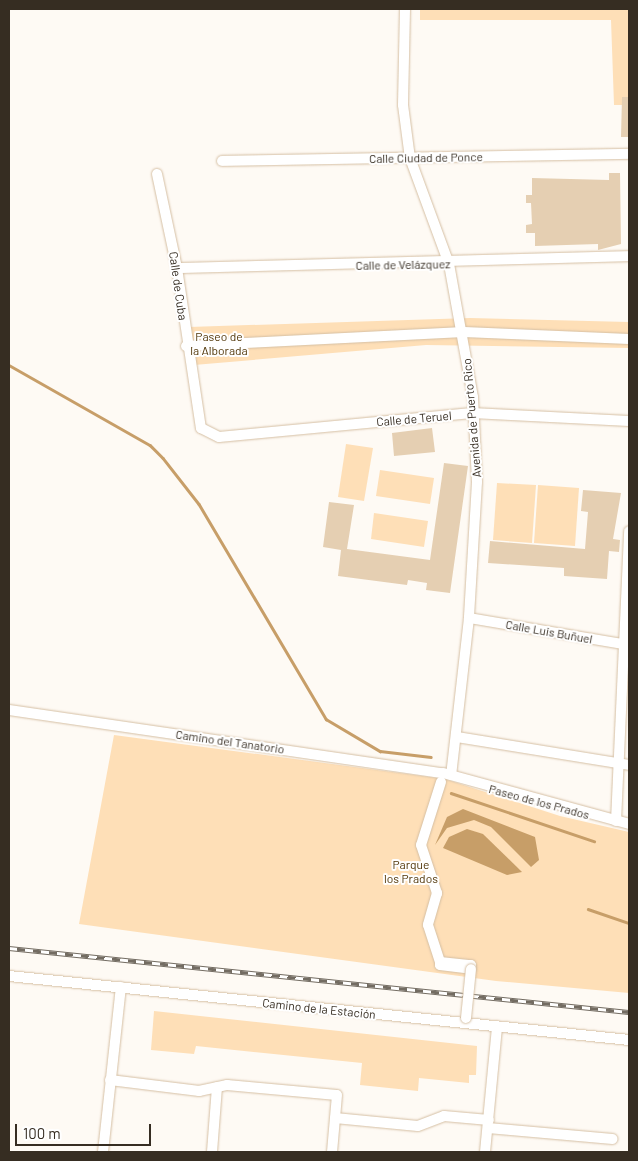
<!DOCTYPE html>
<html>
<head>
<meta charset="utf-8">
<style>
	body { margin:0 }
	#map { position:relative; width:638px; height:1161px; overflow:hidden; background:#fefaf4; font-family:Barlow,sans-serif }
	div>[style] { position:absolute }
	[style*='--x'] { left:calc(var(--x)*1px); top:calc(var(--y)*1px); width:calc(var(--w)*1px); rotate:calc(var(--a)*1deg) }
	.green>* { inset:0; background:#fedfb7 }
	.water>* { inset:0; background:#c79e68 }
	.stream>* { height:2.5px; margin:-1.25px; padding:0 1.25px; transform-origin:1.25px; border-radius:1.25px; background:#c79e68 }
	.building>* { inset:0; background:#e5cfb2 }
	.roads { filter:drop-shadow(0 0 1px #d5bfa3) drop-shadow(0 0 1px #d5bfa3) }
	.minor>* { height:10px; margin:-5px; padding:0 5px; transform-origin:5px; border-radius:5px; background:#fff }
	.rail>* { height:4.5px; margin-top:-2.25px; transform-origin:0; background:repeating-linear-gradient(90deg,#fff 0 8px,#736c62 0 16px); box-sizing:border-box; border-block:1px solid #736c62 }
	.bridges { filter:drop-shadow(0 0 1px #d5bfa3) drop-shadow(0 0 1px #d5bfa3) }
	.minor-bridge>* { height:10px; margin:-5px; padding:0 5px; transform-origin:5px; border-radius:5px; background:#fff }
	span { translate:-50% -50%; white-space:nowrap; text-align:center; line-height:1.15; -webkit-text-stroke:4px #fff; paint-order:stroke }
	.street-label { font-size:12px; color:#362d22 }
	.park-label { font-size:12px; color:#503507 }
	.frame { position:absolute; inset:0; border:10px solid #362d22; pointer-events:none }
	.scale { position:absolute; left:15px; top:1124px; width:136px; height:22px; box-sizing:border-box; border:2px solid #362d22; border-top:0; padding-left:6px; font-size:15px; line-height:18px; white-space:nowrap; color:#362d22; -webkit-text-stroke:4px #fff; paint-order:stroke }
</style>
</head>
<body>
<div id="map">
	<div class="green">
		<div style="clip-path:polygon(420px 9px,629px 9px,629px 105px,614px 105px,611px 20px,420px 20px)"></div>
		<div style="clip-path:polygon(470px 318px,629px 322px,629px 348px,426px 345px,194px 365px,189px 327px)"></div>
		<div style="clip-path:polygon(346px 444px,373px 448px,364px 501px,338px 497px)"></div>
		<div style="clip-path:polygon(380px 470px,434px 478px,430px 504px,376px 496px)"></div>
		<div style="clip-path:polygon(497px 483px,536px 485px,532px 543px,493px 540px)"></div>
		<div style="clip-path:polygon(538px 485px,579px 488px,575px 546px,534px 543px)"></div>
		<div style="clip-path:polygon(374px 513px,428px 521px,424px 547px,371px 539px)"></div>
		<div style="clip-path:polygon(114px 735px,445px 779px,560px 816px,629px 832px,629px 993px,496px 981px,79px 924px)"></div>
		<div style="clip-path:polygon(154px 1011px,477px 1046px,476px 1075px,469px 1075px,469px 1083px,419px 1078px,418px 1091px,360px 1085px,362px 1063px,196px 1046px,194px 1054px,151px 1050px)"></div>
	</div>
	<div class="water">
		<div style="clip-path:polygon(463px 809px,535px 837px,539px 860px,531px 867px,491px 827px,474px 820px,447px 828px,435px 845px,447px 817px)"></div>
		<div style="clip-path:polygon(467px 829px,483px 834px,522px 872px,507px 875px,443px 848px,449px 837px)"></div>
	</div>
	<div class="stream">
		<div style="--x:9;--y:365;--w:162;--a:29.6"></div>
		<div style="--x:150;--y:445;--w:18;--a:45"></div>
		<div style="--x:163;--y:458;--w:58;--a:52"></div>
		<div style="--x:199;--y:504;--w:250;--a:59.4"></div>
		<div style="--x:326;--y:719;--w:63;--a:30.7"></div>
		<div style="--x:380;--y:751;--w:51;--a:6.7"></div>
		<div style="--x:451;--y:793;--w:151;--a:18.6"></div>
		<div style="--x:588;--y:909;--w:43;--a:18.9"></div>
	</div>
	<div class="building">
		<div style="clip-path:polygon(622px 97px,629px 97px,629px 137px,621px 137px)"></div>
		<div style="clip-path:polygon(609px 173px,620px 173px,621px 244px,598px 250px,598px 244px,535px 246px,535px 233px,526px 233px,526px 225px,532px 224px,531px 203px,526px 203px,526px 195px,532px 195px,532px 178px,609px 180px)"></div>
		<div style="clip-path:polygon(432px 428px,435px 452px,394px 456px,392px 433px)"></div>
		<div style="clip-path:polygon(444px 463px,468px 466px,450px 593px,426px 590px,427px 583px,408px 580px,407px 585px,338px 576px,341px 550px,323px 547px,329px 502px,354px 505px,347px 549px,430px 560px)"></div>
		<div style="clip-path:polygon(583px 490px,621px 493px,613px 539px,620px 540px,619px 552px,609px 551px,607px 579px,564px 576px,564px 568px,488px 563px,490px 541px,585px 549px,588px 512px,581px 511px)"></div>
	</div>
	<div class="roads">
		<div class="minor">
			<div style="--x:405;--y:9;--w:96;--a:91.2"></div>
			<div style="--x:403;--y:105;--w:53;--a:82.5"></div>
			<div style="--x:410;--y:158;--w:113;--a:69.8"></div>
			<div style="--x:449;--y:264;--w:135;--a:79.8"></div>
			<div style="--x:473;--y:397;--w:85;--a:87.3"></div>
			<div style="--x:477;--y:482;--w:136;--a:93.4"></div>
			<div style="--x:469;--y:618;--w:158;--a:96.5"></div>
			<div style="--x:222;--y:161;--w:407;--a:-1"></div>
			<div style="--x:157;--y:174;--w:96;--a:78"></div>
			<div style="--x:177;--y:268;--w:162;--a:81.5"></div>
			<div style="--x:201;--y:428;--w:20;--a:27"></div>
			<div style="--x:219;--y:437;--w:254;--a:-5.4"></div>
			<div style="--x:472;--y:413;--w:157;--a:2.9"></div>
			<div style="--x:177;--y:268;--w:452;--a:-1.5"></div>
			<div style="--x:186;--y:346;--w:278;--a:-2.9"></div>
			<div style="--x:464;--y:332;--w:165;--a:2.4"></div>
			<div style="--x:469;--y:618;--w:162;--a:9.6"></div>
			<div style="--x:9;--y:710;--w:439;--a:8.3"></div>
			<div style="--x:443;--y:773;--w:193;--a:15.3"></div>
			<div style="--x:457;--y:737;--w:174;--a:9.2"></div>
			<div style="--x:441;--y:782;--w:66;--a:107.6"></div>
			<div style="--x:421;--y:845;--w:51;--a:71.6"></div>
			<div style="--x:437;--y:893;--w:33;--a:106"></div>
			<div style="--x:428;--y:925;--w:39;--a:72"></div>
			<div style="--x:440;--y:962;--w:31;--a:6"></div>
			<div style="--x:471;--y:965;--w:31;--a:180"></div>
			<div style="--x:440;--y:965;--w:31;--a:7"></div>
			<div style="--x:616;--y:821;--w:290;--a:-87.4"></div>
			<div style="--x:9;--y:976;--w:623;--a:5.89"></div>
			<div style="--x:110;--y:1080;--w:90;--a:7"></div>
			<div style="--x:199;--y:1091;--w:29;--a:-12"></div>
			<div style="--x:227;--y:1085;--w:110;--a:5.2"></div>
			<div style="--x:337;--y:1095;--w:57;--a:95"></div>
			<div style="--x:335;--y:1118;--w:83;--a:5.5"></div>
			<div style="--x:418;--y:1126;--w:28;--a:-21"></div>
			<div style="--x:444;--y:1116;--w:45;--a:5.1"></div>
			<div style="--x:488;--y:1128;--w:125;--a:5"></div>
			<div style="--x:103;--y:1152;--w:166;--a:-83.8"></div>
			<div style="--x:212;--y:1152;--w:65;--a:-85.6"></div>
			<div style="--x:485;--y:1152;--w:126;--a:-84.5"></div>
		</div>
	</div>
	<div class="rail">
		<div style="--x:9;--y:948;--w:623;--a:5.89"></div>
	</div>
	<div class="bridges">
		<div class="minor-bridge">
			<div style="--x:466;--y:1018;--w:49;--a:-84.2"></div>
		</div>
	</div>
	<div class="street-label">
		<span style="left:426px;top:158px;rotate:-1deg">Calle Ciudad de Ponce</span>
		<span style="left:403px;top:265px;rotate:-1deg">Calle de Velázquez</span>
		<span style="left:178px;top:286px;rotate:82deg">Calle de Cuba</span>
		<span style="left:472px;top:418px;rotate:-95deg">Avenida de Puerto Rico</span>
		<span style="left:414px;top:419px;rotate:-5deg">Calle de Teruel</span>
		<span style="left:549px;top:632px;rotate:10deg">Calle Luis Buñuel</span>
		<span style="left:230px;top:742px;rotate:8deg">Camino del Tanatorio</span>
		<span style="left:539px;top:802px;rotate:15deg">Paseo de los Prados</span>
		<span style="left:319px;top:1009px;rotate:6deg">Camino de la Estación</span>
	</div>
	<div class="park-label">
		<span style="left:219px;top:344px">Paseo de<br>la Alborada</span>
		<span style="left:411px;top:872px">Parque<br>los Prados</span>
	</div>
	<div class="frame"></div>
	<div class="scale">100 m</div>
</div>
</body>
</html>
